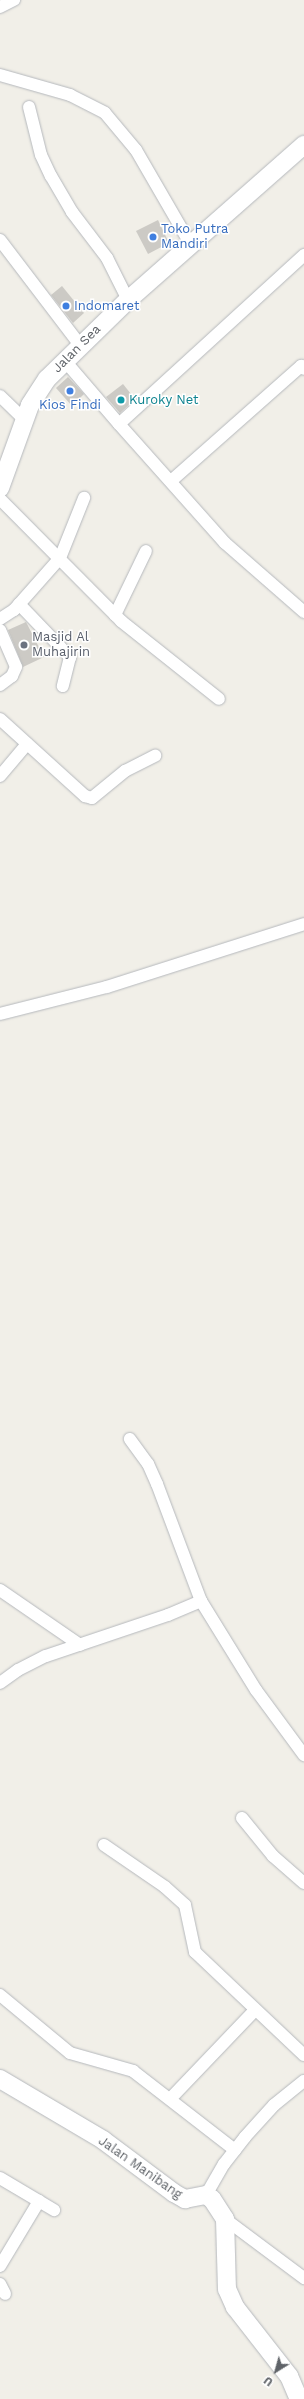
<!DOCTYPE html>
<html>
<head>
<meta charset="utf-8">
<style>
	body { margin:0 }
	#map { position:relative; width:304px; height:2399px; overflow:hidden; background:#f1efe8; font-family:"Work Sans",sans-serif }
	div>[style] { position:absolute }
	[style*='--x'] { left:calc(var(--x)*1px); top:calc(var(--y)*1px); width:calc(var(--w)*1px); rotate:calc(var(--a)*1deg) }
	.building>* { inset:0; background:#cccac5 }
	.roads { filter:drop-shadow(0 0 1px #b5b8bc) drop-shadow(0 0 1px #b5b8bc) }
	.street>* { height:12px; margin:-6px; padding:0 6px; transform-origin:6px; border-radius:6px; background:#fff }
	.secondary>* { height:18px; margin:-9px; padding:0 9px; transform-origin:9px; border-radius:9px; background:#fff }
	.dots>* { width:11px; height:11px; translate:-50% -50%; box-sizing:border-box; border:2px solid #fff; border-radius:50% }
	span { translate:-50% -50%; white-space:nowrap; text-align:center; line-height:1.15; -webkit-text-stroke:3px #fff; paint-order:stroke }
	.shop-label { font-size:13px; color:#366cbe }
	.left { translate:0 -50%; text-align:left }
	.street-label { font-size:13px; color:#5f6368 }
	.culture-label { font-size:13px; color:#0d838f }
	.worship-label { font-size:13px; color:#5b616d }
	.north { position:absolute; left:256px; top:2351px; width:40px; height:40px; -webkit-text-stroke:3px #fff; paint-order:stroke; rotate:217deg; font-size:11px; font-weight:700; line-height:16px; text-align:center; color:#5f6368 }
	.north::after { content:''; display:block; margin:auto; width:14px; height:18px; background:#5f6368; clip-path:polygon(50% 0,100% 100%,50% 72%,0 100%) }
</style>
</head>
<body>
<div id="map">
	<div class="building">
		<div style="clip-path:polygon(158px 220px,169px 243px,148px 254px,136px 231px)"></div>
		<div style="clip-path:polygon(62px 286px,84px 313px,73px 323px,51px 295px)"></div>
		<div style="clip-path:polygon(68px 377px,84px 394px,72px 406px,56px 388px)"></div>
		<div style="clip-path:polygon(123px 384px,135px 399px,120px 413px,106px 397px)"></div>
		<div style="clip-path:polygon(26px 622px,44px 657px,23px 667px,8px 630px)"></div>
	</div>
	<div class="roads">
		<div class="street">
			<div style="--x:0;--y:7;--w:16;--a:-27"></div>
			<div style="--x:0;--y:75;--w:73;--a:15.9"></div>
			<div style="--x:70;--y:95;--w:39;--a:27"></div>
			<div style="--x:105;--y:113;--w:48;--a:50"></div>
			<div style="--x:136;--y:150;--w:110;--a:59.9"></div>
			<div style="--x:29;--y:107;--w:49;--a:76"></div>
			<div style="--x:41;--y:155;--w:23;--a:65"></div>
			<div style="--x:51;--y:176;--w:42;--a:59.7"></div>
			<div style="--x:72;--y:212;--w:58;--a:52.7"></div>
			<div style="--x:107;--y:258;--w:47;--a:63.4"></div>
			<div style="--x:0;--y:240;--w:132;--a:52.7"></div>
			<div style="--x:65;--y:361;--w:83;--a:49.4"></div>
			<div style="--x:119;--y:424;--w:251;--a:-42.4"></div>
			<div style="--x:0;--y:396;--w:33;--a:44"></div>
			<div style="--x:119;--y:424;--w:159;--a:48.3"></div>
			<div style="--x:225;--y:543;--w:105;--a:41.1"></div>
			<div style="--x:171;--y:481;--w:174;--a:-41.5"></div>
			<div style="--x:301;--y:366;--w:4;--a:45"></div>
			<div style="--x:0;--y:499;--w:172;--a:45.2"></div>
			<div style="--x:121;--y:621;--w:125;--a:38.5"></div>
			<div style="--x:19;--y:604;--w:74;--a:46.1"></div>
			<div style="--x:70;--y:657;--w:30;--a:104"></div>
			<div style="--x:115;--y:615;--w:71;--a:-64.2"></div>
			<div style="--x:0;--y:619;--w:17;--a:-33"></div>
			<div style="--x:14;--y:610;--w:69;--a:-48.5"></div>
			<div style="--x:60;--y:558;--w:65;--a:-68.2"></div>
			<div style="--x:0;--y:630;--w:40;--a:66.6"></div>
			<div style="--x:16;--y:667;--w:10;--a:114"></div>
			<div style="--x:12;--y:676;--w:15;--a:143"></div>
			<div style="--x:0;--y:719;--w:115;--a:42.2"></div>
			<div style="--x:85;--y:796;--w:7;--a:16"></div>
			<div style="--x:92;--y:798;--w:43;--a:-39.3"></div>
			<div style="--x:125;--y:771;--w:34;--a:-27"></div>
			<div style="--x:0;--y:776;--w:42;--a:-49.8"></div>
			<div style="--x:0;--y:1014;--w:110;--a:-14.2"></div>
			<div style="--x:107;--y:987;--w:207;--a:-17.7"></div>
			<div style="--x:0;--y:1590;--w:97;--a:34.5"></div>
			<div style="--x:201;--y:1601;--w:105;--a:58.3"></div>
			<div style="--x:256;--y:1690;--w:81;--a:53.6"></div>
			<div style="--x:0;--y:1683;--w:22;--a:-36"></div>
			<div style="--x:18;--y:1670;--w:31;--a:-27"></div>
			<div style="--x:46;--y:1656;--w:129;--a:-18.6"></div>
			<div style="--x:168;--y:1615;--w:36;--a:-23"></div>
			<div style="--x:201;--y:1601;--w:125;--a:-110.6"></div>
			<div style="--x:157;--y:1484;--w:22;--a:-114"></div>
			<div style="--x:148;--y:1464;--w:31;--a:-126"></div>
			<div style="--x:242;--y:1818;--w:49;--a:50.8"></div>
			<div style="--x:273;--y:1856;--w:41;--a:41.1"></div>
			<div style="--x:104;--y:1845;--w:74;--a:34.5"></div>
			<div style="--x:165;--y:1887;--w:27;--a:42"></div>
			<div style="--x:185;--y:1905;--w:48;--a:78"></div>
			<div style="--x:195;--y:1952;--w:150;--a:43.4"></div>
			<div style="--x:0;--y:1995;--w:91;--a:39.6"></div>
			<div style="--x:70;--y:2053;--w:66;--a:15.9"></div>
			<div style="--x:133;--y:2071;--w:129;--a:37.8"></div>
			<div style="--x:171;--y:2098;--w:120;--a:-46.3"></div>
			<div style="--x:0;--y:2178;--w:63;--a:30.7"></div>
			<div style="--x:206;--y:2195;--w:36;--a:-60"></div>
			<div style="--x:224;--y:2164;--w:34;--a:-52"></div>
			<div style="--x:245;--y:2137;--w:43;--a:-47.8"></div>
			<div style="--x:274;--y:2105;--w:38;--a:-39"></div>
			<div style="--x:225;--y:2219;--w:99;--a:36.8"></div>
			<div style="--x:0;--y:2266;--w:76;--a:-59"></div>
			<div style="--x:0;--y:2284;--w:11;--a:63"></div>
		</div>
		<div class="secondary">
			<div style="--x:0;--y:488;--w:88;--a:-70.1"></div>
			<div style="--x:30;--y:405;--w:31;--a:-57"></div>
			<div style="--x:47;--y:379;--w:113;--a:-44.3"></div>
			<div style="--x:128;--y:300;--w:235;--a:-41.4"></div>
			<div style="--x:0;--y:2079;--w:120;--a:30.6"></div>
			<div style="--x:103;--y:2140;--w:89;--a:36.7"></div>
			<div style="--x:174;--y:2193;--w:13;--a:29"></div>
			<div style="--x:185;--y:2199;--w:21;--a:-11"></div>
			<div style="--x:206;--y:2195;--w:7;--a:34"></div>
			<div style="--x:212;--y:2199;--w:24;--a:57"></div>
			<div style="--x:225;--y:2219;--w:70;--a:88.4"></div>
			<div style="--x:227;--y:2289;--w:20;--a:66"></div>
			<div style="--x:235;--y:2307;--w:88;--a:52"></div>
			<div style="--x:289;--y:2376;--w:25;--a:67"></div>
		</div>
	</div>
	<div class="dots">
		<div style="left:153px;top:237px;background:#3f7fe0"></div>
		<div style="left:66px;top:306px;background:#3f7fe0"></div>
		<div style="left:70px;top:391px;background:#3f7fe0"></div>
		<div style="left:121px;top:400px;background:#0f9aa8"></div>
		<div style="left:24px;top:645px;background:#6b7280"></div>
	</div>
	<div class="shop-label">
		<span class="left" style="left:161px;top:237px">Toko Putra<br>Mandiri</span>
		<span class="left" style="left:74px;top:306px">Indomaret</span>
		<span style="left:70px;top:405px">Kios Findi</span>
	</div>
	<div class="street-label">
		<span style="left:77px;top:349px;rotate:-45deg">Jalan Sea</span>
		<span style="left:140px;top:2168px;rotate:35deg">Jalan Manibang</span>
	</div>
	<div class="culture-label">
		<span class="left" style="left:129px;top:400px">Kuroky Net</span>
	</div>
	<div class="worship-label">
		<span class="left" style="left:32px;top:645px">Masjid Al<br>Muhajirin</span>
	</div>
	<div class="north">U</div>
</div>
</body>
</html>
